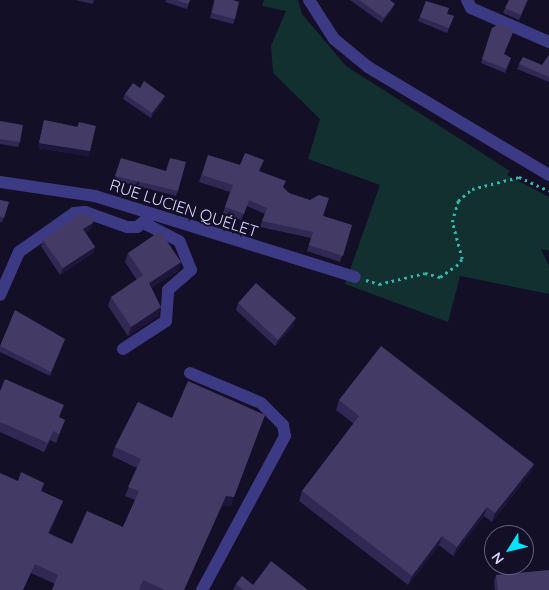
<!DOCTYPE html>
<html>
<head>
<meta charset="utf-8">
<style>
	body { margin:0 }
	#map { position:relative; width:549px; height:590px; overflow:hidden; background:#130f26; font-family:Quicksand,sans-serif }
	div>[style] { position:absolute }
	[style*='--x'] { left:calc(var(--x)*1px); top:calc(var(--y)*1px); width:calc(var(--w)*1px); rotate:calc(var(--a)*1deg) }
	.green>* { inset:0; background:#12302f }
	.path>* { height:2.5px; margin-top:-1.25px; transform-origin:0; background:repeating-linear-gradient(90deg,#2fb8b0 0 2.5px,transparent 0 6.5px) }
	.minor>* { height:12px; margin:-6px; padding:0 6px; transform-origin:6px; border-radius:6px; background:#3d3a85 }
	.wall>* { inset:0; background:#312854 }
	.shaded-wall>* { inset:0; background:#1d163a }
	.building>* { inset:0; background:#433a66 }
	span { translate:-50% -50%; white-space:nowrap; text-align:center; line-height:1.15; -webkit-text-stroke:4px #130f26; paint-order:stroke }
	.street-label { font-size:16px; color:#d9d4ff }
	.north { position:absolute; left:484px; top:525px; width:50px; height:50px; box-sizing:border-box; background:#130f26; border:1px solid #625e7d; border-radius:50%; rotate:234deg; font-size:14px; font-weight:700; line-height:20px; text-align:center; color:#d9d4ff }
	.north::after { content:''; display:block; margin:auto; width:18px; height:22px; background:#00e5ff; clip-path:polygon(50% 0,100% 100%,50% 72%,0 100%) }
</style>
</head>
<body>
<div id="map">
	<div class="green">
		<div style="clip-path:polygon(264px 0,298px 0,302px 14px,346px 66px,510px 171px,507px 175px,549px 197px,549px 251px,541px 249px,549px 266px,549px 294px,460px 276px,448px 322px,345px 284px,380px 185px,308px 159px,320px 119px,273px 73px,271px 46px,286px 11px,262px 6px)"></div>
	</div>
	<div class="path">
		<div style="--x:366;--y:280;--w:14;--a:17"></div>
		<div style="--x:379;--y:284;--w:47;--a:-13.4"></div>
		<div style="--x:425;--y:273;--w:16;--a:15"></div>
		<div style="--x:440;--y:277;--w:19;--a:-35"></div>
		<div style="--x:456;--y:266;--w:9;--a:-49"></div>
		<div style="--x:462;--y:259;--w:38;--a:-105"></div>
		<div style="--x:452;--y:222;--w:22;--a:-74"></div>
		<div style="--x:458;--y:201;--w:18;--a:-41"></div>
		<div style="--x:472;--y:189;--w:49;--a:-14.3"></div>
		<div style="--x:519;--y:177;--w:33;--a:25"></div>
	</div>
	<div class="minor">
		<div style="--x:309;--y:0;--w:46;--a:57.3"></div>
		<div style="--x:334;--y:39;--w:44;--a:39.5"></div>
		<div style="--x:368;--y:67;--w:211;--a:30.8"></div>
		<div style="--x:467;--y:0;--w:9;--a:63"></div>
		<div style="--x:471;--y:8;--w:85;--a:23.6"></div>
		<div style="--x:0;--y:182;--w:96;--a:8.4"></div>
		<div style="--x:95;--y:196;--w:272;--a:17.3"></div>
		<div style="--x:0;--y:295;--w:47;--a:-66.2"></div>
		<div style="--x:19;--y:252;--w:67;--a:-35.3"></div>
		<div style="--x:74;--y:213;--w:11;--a:-5"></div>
		<div style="--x:85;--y:212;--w:45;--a:19.7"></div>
		<div style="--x:127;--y:227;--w:10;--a:0"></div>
		<div style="--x:137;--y:227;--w:19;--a:-39"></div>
		<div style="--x:123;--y:349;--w:51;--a:-33.1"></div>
		<div style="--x:166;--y:321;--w:31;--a:-86"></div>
		<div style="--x:168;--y:290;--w:30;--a:-41"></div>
		<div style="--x:191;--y:270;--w:31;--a:-112"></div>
		<div style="--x:179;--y:241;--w:39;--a:-153"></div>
		<div style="--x:190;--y:373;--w:77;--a:22.9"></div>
		<div style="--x:261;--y:403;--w:31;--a:45"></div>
		<div style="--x:283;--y:425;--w:11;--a:80"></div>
		<div style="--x:285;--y:436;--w:175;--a:118.3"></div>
	</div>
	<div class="wall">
		<div style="clip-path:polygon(75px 0,94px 0,93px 4px)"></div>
		<div style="clip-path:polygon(166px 0,190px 0,187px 9px,165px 2px)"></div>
		<div style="clip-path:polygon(214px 0,233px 0,235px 19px,233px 24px,210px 18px)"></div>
		<div style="clip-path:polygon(350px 0,390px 0,393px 8px,382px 23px)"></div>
		<div style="clip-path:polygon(509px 0,528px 0,519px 20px,503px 13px)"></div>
		<div style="clip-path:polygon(426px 1px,447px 14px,454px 16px,447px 33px,418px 21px)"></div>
		<div style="clip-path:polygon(492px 28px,504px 54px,511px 58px,505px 73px,481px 63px)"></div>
		<div style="clip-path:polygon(549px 55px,549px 82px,517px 69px,519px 64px,542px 65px)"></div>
		<div style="clip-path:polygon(140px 88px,163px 101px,151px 118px,123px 99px,125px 94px)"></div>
		<div style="clip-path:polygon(44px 120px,77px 127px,79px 122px,90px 151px,88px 156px,38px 148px)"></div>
		<div style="clip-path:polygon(0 121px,20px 142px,18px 147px,0 144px)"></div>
		<div style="clip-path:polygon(208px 155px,259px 171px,283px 187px,289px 193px,323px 216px,352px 225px,340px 262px,307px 251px,311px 238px,260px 227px,265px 214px,247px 206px,241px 220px,223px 213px,230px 192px,199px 182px)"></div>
		<div style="clip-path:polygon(121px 158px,178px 191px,176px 196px,114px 180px)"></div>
		<div style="clip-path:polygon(0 200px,9px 202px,2px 222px,0 222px)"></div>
		<div style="clip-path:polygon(91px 230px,86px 233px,95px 247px,93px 253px,60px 275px,41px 246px,43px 240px)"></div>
		<div style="clip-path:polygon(128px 253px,181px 262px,178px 271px,151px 288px,158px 316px,128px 336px,108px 306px,111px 297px,137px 280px,125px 262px)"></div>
		<div style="clip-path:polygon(238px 303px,294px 325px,275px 346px,236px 310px)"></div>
		<div style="clip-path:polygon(65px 339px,50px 376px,0 352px,0 346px)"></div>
		<div style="clip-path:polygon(0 391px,65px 420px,56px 443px,50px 440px,44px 452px,0 432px)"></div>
		<div style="clip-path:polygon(339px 400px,534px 464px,530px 473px,492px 522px,484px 516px,453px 556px,439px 545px,408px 585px,299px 501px,302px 491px,354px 424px,336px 410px)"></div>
		<div style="clip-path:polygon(138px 402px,231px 506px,222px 505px,184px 590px,141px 590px,55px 584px,31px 573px,18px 481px,44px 483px,41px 491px,63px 501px,49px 534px,72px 544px,123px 527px,135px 500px,125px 496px,137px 468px,112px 456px,115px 447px)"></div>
		<div style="clip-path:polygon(496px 575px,549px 590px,495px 590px,494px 582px)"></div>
		<div style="clip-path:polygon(236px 584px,253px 585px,308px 590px,233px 590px)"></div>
	</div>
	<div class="shaded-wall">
		<div style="clip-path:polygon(395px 4px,393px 8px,382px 23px,384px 18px)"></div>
		<div style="clip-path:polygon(165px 96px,163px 101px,151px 118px,152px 113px)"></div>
		<div style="clip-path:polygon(39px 143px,90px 151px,88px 156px,38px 148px)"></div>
		<div style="clip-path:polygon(93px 223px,91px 230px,81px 236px,83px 229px)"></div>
		<div style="clip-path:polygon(95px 247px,93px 253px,60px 275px,63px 268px)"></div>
		<div style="clip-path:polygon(181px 262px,178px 271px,145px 292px,149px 283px)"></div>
		<div style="clip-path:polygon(161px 307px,158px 316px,128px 336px,131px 327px)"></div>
		<div style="clip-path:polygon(296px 318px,294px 325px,275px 346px,278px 340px)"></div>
		<div style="clip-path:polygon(265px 415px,231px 506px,222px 505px,184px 590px,226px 496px)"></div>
		<div style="clip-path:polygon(534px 464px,530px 473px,492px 522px,495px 513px)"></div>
		<div style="clip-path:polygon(63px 501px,59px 510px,45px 542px,48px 533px)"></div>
		<div style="clip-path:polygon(487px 507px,484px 516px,453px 556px,457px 547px)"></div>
		<div style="clip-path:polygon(442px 536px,439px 545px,408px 585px,412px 576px)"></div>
	</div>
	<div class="building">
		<div style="clip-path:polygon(176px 0,190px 0,188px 4px)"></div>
		<div style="clip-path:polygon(215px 0,233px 0,239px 2px,235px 19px,212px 13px)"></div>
		<div style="clip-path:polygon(359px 0,390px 0,395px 4px,384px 18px)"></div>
		<div style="clip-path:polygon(509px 0,527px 0,521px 15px,505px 8px)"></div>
		<div style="clip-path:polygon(426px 1px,449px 8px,447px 14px,454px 16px,449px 28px,420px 17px)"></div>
		<div style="clip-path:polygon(499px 24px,514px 30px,504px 54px,511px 58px,506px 69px,482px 59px,492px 28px)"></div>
		<div style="clip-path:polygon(549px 55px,549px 77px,519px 64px,523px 57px,542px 65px)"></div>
		<div style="clip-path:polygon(144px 81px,165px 96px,152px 113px,125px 94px,133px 83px,140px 88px)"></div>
		<div style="clip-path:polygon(44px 120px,78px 127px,79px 122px,96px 126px,90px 151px,39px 143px)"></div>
		<div style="clip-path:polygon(0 121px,23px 125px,20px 142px,0 139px)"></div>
		<div style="clip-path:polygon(245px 153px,264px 160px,259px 171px,286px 181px,283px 187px,289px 193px,310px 200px,319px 195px,329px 198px,323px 216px,352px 225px,343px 256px,309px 245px,313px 232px,262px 221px,267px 208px,249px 200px,244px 214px,225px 207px,233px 185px,202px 175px,208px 155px,240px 165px)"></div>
		<div style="clip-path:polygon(121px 158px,166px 171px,170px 158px,186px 162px,178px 191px,115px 176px)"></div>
		<div style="clip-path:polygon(0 200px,9px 202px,4px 218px,0 216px)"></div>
		<div style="clip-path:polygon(79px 214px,93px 216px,93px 223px,83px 229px,95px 247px,63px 268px,43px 240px)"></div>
		<div style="clip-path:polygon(160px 231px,181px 262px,149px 283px,161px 307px,131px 327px,111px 297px,143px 275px,128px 253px)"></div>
		<div style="clip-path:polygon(256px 283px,296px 318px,278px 340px,238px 303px)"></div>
		<div style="clip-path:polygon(15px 310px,65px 339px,51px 372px,0 346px)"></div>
		<div style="clip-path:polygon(381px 346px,534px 464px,495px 513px,487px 507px,457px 547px,442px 536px,412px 576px,302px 491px,359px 416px,339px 400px)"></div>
		<div style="clip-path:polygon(5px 379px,64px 405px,59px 417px,65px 420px,59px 434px,53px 431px,48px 443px,0 422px,0 391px)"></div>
		<div style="clip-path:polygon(188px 381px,265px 415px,234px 497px,226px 496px,184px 590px,165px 590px,143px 580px,139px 590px,52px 590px,58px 575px,35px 564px,23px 590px,0 590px,0 473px,18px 481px,21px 472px,44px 483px,41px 491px,63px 501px,48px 533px,72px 544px,87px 511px,123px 527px,139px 491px,128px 487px,141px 459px,115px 447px,138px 402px,172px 418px)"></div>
		<div style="clip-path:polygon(271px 561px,308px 590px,243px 590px,236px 584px,242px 576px,253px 585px)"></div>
		<div style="clip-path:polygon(549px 570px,549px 590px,498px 590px,496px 575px)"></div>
	</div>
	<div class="street-label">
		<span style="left:184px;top:208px;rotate:18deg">RUE LUCIEN QUÉLET</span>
	</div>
	<div class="north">N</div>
</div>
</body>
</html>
